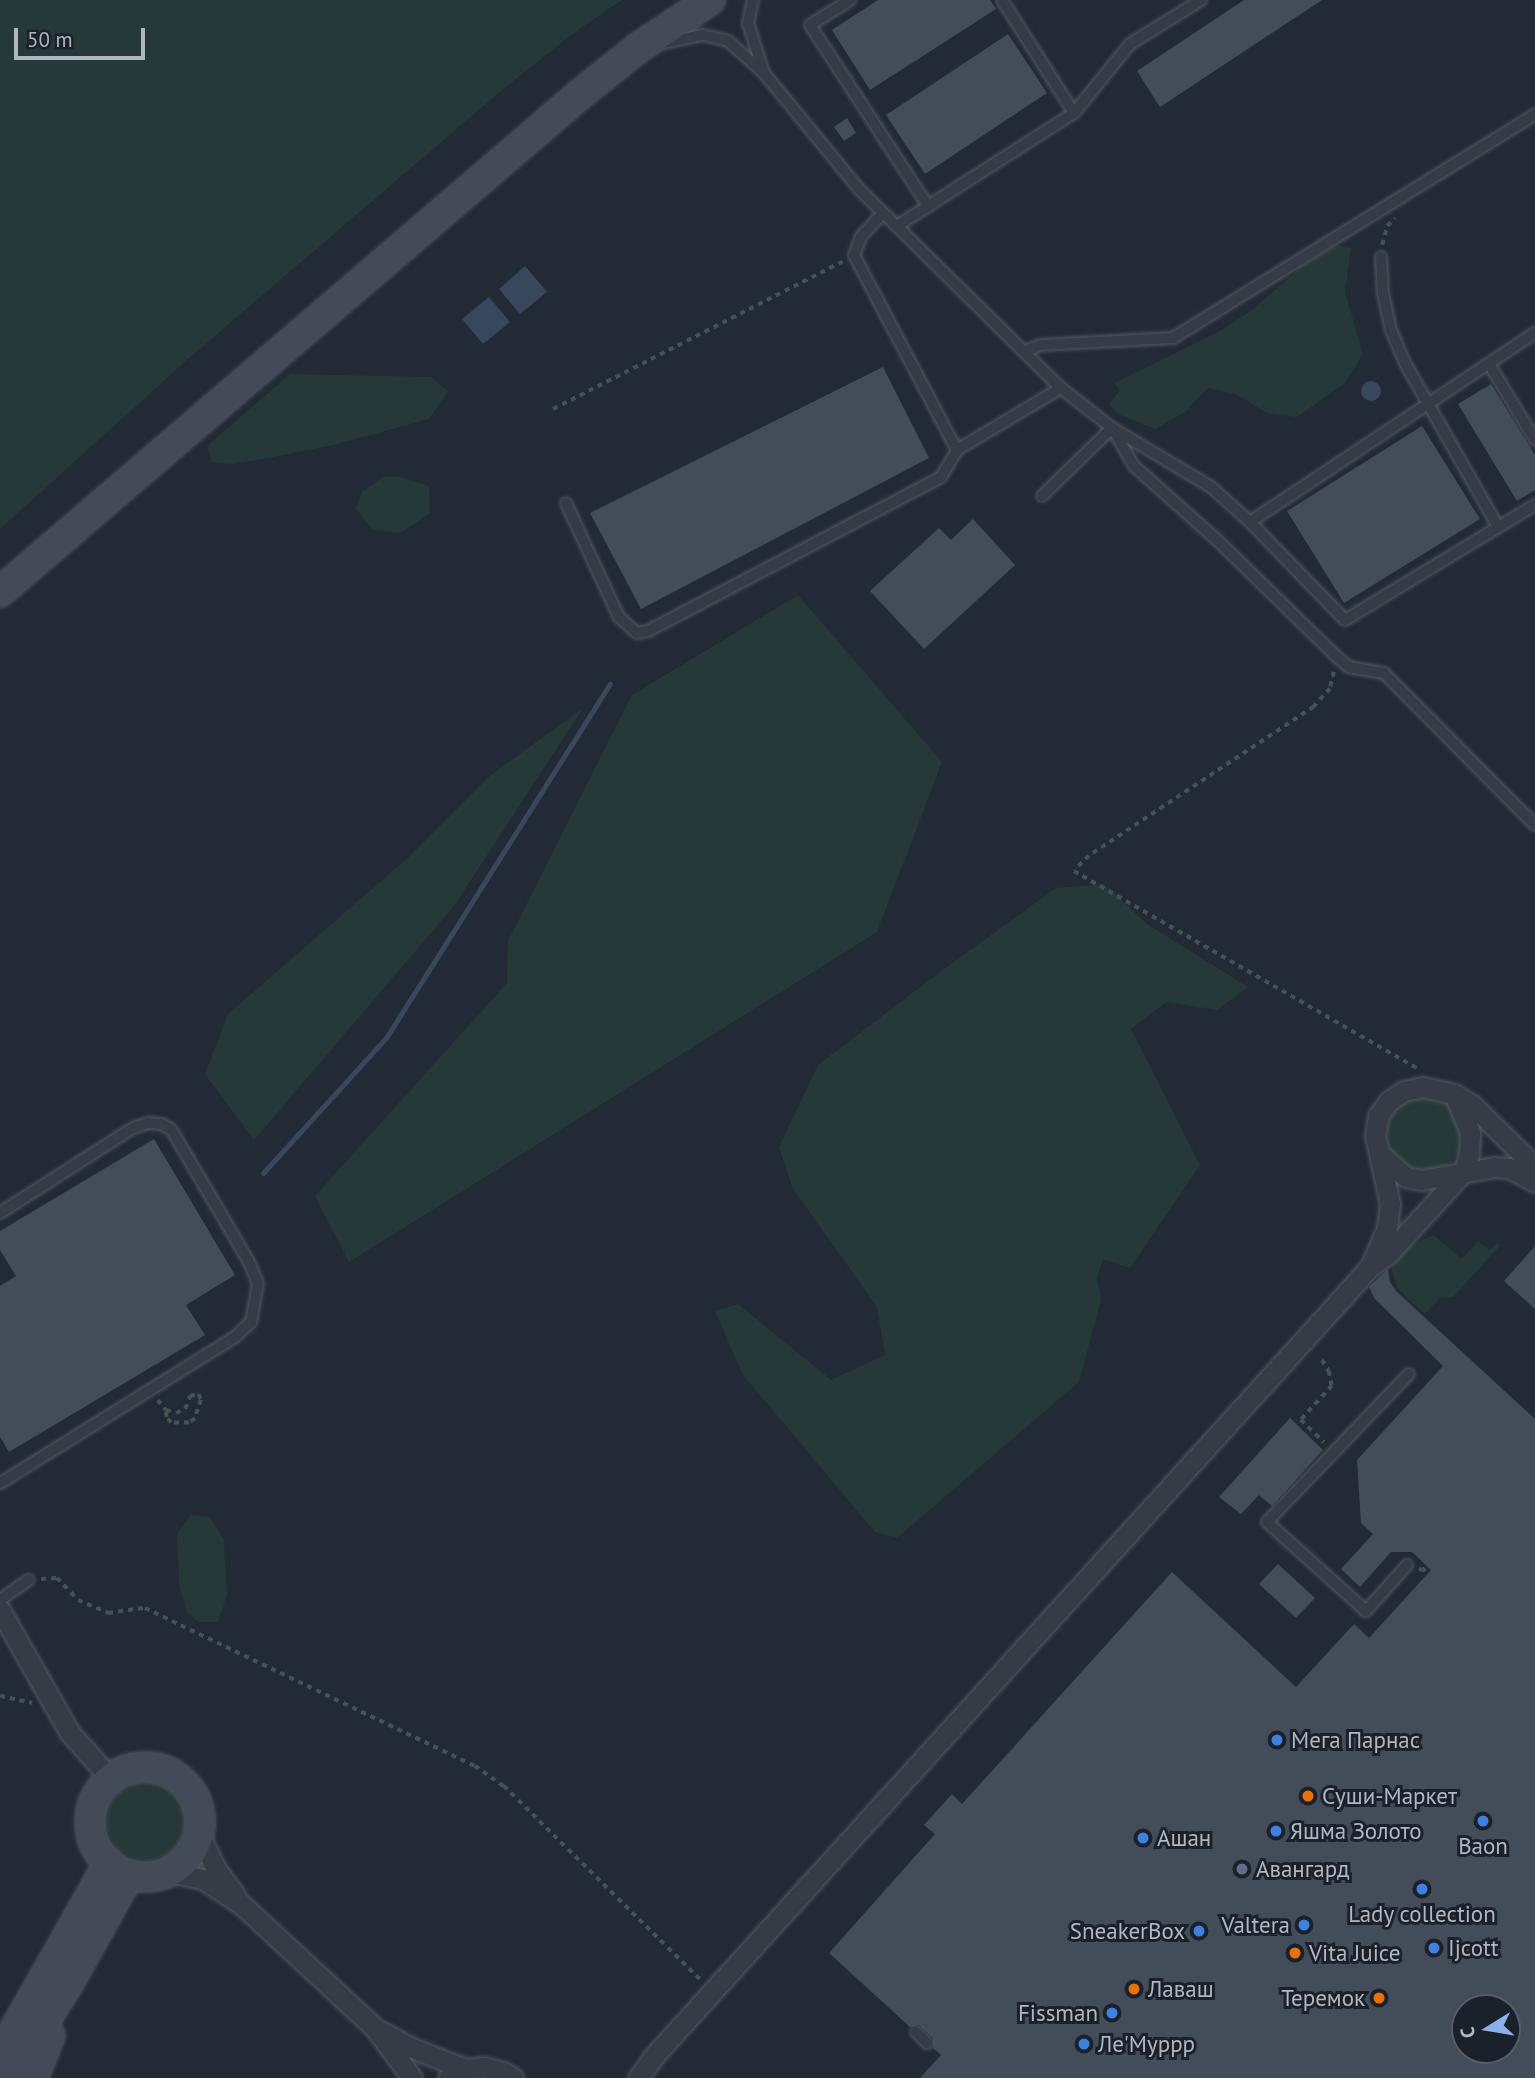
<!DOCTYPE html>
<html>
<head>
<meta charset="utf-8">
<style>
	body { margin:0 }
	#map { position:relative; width:1535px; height:2078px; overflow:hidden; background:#222a35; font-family:"PT Sans",sans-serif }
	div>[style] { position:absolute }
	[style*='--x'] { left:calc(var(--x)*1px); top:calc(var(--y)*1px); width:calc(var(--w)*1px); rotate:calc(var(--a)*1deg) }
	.green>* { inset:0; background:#273838 }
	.round { border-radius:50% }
	.water>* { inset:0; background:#39475d }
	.stream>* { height:5px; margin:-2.5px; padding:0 2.5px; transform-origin:2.5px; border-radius:2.5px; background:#39475d }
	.building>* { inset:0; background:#434d59 }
	.path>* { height:3.5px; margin-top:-1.75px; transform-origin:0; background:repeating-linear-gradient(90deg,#435355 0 5px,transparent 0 10px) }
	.roads { filter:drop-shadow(0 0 2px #525a63) drop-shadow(0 0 2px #525a63) }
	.service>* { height:10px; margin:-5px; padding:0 5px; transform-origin:5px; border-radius:5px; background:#353c46 }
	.minor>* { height:19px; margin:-9.5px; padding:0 9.5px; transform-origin:9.5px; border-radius:9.5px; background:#353c46 }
	.secondary>* { height:28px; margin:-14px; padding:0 14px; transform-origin:14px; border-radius:14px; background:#434b58 }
	.secondary>.ring { margin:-14px; padding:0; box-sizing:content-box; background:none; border:28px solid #434b58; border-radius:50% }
	.dots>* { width:19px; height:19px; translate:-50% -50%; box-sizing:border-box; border:4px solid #1b212a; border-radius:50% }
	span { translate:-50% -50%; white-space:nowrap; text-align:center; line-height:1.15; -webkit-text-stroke:6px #1b212a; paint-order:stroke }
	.poi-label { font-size:23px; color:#afb7c2 }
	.left { translate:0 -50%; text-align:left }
	.right { translate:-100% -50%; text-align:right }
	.north { position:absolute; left:1451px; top:1994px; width:70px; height:70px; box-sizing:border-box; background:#1b212a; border:2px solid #565d67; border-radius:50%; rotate:259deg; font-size:19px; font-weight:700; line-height:28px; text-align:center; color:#afb7c2 }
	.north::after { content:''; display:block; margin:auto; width:24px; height:32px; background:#8ab0ed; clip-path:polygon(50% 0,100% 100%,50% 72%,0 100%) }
	.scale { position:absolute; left:14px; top:28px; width:131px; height:32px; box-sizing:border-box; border:4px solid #afb7c2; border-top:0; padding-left:9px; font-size:21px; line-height:24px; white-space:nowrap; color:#afb7c2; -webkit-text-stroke:5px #1b212a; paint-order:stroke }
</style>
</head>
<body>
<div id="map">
	<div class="green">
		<div style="clip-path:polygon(0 0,622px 0,575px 32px,502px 90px,189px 358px,0 529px)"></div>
		<div style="clip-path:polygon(1337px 245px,1351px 248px,1345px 292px,1363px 354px,1345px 383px,1297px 417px,1267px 413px,1236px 394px,1208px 388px,1185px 412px,1155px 429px,1118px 414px,1109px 404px,1120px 390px,1114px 383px,1220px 331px,1252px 310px,1305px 264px)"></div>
		<div style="clip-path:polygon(290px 374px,431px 377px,448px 391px,429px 419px,333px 445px,264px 459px,231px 464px,211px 462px,207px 446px)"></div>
		<div style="clip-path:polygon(383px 477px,400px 477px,429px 486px,430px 513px,400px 533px,373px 530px,356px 509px,362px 492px)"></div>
		<div style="clip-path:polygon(798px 595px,942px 762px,877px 932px,349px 1262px,315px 1196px,507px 983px,508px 941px,632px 695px)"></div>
		<div style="clip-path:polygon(583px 708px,454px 906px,254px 1140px,205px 1074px,228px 1014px,411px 855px,491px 775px)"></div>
		<div style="clip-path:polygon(1104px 884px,1147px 924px,1248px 987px,1217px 1010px,1166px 1002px,1131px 1029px,1200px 1165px,1130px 1268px,1103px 1259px,1097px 1277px,1101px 1300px,1079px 1382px,897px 1538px,875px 1532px,743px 1375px,715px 1311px,738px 1304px,831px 1380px,885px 1355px,877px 1307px,793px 1189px,779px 1147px,818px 1065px,944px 969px,1056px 888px)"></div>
		<div class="round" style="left:1387px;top:1096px;width:76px;height:76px"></div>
		<div style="clip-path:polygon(1434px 1235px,1462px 1259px,1478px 1241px,1489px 1250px,1497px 1243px,1500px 1246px,1453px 1297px,1440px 1298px,1425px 1314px,1398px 1289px,1392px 1271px,1393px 1262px,1401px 1250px)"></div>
		<div style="clip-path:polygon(191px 1515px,210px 1517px,224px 1540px,227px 1595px,218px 1622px,198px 1622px,186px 1611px,179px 1583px,177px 1534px)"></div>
		<div class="round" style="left:107px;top:1782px;width:78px;height:78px"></div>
	</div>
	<div class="water">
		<div style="clip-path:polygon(525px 266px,547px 292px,520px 314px,499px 289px)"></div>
		<div style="clip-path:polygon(489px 297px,510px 322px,483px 344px,462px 319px)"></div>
		<div class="round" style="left:1361px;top:381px;width:20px;height:20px"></div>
	</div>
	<div class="stream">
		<div style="--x:263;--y:1173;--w:183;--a:-47.7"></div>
		<div style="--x:386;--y:1038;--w:419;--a:-57.7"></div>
	</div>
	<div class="building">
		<div style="clip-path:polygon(878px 0,990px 0,996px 9px,870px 90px,832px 30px)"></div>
		<div style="clip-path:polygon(1244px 0,1322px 0,1160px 107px,1137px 71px)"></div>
		<div style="clip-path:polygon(1008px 34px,1047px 93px,925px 174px,886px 115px)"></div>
		<div style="clip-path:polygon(847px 118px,856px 133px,844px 141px,834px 127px)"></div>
		<div style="clip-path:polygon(883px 367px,929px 458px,641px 609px,590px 513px)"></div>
		<div style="clip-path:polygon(1491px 384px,1535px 455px,1535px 490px,1517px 501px,1458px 404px)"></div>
		<div style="clip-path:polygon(1422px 426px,1480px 519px,1344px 603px,1287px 511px)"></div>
		<div style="clip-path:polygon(973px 519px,1015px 565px,924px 649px,870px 591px,939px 528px,951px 540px)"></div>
		<div style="clip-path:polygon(154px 1139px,235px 1275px,186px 1305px,205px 1335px,9px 1452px,0 1437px,0 1286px,16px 1276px,0 1250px,0 1231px)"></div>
		<div style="clip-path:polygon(1535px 1246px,1535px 1309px,1504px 1281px)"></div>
		<div style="clip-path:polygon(evenodd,1388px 1269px,1390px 1282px,1396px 1291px,1535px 1419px,1535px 2078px,920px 2078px,941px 2055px,933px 2048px,933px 2038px,919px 2025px,910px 2027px,829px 1953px,935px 1834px,924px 1825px,952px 1794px,962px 1804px,1172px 1572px,1296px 1687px,1354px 1624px,1369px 1638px,1431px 1570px,1412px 1552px,1391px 1552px,1360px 1587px,1341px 1569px,1373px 1534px,1361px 1523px,1357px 1460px,1443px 1366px,1374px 1298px,1369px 1287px,1388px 1269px,1465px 2008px,1507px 2008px,1507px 2050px,1465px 2050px,1465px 2008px)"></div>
		<div style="clip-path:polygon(1290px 1418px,1323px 1450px,1272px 1506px,1259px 1495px,1241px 1514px,1219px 1497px)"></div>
		<div style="clip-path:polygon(1278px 1564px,1315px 1598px,1296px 1618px,1259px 1584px)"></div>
	</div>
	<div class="path">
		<div style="--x:1382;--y:245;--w:20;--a:-75"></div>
		<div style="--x:1387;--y:226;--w:11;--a:-45"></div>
		<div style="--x:553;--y:409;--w:326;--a:-27"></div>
		<div style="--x:1334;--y:672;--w:17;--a:103"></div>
		<div style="--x:1330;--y:689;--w:24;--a:132"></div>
		<div style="--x:1314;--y:707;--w:270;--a:146.5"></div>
		<div style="--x:1089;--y:856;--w:21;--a:135"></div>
		<div style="--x:1074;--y:871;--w:398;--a:29.9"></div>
		<div style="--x:1322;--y:1360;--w:13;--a:58"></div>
		<div style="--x:1329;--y:1371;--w:15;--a:79"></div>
		<div style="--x:1332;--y:1386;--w:46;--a:132.4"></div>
		<div style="--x:1301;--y:1420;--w:32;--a:44"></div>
		<div style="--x:158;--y:1400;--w:13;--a:51"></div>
		<div style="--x:166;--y:1410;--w:10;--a:17"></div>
		<div style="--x:176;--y:1413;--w:10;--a:-24"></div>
		<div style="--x:185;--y:1409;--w:14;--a:-69"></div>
		<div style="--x:190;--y:1396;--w:9;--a:-13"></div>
		<div style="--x:199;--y:1394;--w:6;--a:72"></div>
		<div style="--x:201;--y:1400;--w:20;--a:108"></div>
		<div style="--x:195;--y:1419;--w:7;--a:146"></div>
		<div style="--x:189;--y:1423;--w:18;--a:180"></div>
		<div style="--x:171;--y:1423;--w:8;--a:-130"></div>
		<div style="--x:166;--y:1417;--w:7;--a:-90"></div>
		<div style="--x:1419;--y:1571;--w:4;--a:-45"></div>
		<div style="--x:1422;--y:1568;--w:7;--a:45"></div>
		<div style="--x:41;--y:1579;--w:16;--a:-4"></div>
		<div style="--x:57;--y:1578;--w:30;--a:46"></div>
		<div style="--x:78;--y:1600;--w:33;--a:23"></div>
		<div style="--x:108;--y:1613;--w:37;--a:-8"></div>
		<div style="--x:145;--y:1608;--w:366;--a:25.6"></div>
		<div style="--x:475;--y:1766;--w:35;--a:35"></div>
		<div style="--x:504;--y:1786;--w:276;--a:44.6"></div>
		<div style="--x:0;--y:1696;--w:33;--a:12"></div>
	</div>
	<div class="roads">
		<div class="service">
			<div style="--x:753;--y:0;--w:24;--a:102"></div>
			<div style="--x:748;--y:23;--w:52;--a:72.3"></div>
			<div style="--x:850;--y:0;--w:47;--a:148"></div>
			<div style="--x:810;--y:25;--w:216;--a:56.9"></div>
			<div style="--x:1002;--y:0;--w:134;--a:57.5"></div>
			<div style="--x:663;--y:43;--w:41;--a:-11.3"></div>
			<div style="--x:703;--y:35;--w:26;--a:13"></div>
			<div style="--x:728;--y:41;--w:48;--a:41.6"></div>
			<div style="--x:764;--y:73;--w:149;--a:50.7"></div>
			<div style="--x:858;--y:188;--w:285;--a:44.6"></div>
			<div style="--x:1061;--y:388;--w:65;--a:38.1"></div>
			<div style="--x:1112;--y:428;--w:115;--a:30.8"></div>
			<div style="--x:1211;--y:487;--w:52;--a:41.9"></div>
			<div style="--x:1250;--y:522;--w:342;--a:-33.6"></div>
			<div style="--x:883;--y:213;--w:33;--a:133"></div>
			<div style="--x:861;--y:237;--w:19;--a:111"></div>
			<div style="--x:854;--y:255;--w:221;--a:62.2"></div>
			<div style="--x:897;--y:226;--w:210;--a:-32.6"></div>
			<div style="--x:1074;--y:113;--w:89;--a:-50.9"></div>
			<div style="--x:1130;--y:44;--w:84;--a:-31.8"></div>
			<div style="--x:1381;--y:257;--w:36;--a:87"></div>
			<div style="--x:1383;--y:293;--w:38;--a:78"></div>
			<div style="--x:1391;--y:330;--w:36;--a:67"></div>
			<div style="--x:1405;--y:363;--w:189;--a:60.4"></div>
			<div style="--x:1024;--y:352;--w:17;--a:-24"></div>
			<div style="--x:1040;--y:345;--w:133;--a:-3"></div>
			<div style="--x:1173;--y:338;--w:426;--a:-31.7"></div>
			<div style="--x:1489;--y:364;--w:89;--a:58.8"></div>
			<div style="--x:1042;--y:496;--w:98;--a:-44.2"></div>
			<div style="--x:1112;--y:428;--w:44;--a:59.9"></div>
			<div style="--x:1134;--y:466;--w:110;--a:41.7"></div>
			<div style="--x:1216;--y:539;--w:169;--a:44.3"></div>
			<div style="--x:1337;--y:657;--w:16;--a:40"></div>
			<div style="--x:1349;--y:667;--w:36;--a:10"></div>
			<div style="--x:1384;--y:673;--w:214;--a:45.2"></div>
			<div style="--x:566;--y:503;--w:126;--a:65.1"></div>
			<div style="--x:619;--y:617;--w:24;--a:42"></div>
			<div style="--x:637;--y:633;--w:11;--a:-10"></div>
			<div style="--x:648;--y:631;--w:331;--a:-27.7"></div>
			<div style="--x:941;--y:477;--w:31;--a:-59"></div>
			<div style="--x:957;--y:450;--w:121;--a:-30.8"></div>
			<div style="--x:1250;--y:522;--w:136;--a:45.9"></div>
			<div style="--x:1345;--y:620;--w:222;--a:-31.2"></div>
			<div style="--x:0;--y:1213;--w:158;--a:-32.6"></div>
			<div style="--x:133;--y:1128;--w:16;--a:-18"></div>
			<div style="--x:148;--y:1123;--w:13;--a:4"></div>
			<div style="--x:161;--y:1124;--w:11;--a:27"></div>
			<div style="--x:171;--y:1129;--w:152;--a:59.6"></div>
			<div style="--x:248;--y:1260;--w:25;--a:67"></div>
			<div style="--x:258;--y:1283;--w:40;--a:100"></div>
			<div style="--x:251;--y:1322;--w:22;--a:137"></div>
			<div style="--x:235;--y:1337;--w:277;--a:148.1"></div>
			<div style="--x:1407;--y:1565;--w:62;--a:131.7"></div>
			<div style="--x:1366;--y:1611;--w:133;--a:-138"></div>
			<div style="--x:1267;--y:1522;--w:205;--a:-46.2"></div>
			<div style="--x:0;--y:1600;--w:35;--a:-35"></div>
			<div style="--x:916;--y:2032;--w:16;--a:45"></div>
		</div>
		<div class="minor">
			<div style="--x:1379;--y:1153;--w:36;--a:42"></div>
			<div style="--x:1406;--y:1177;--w:15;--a:11"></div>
			<div style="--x:1421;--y:1180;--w:74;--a:-10.1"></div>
			<div style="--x:1494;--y:1167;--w:15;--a:4"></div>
			<div style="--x:1509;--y:1168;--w:30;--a:28"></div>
			<div style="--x:1372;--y:1263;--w:38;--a:-67"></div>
			<div style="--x:1387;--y:1228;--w:24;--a:-83"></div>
			<div style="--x:1390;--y:1204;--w:70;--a:-102.4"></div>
			<div style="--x:1375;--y:1136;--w:20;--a:-81"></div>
			<div style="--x:1378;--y:1116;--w:19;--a:-54"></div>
			<div style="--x:1389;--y:1101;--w:18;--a:-34"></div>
			<div style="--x:1404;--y:1091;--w:19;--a:-12"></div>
			<div style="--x:1423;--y:1087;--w:32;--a:13"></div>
			<div style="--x:1454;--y:1094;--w:21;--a:31"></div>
			<div style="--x:1472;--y:1105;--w:88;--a:44.5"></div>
			<div style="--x:0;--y:1610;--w:142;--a:60.4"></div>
			<div style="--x:70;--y:1733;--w:62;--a:48.3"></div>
			<div style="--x:199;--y:1834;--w:39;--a:64"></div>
			<div style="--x:216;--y:1869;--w:32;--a:54"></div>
			<div style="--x:169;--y:1872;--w:35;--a:12"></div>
			<div style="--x:203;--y:1879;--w:45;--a:33.3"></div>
			<div style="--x:241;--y:1904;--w:183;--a:42.8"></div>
			<div style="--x:375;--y:2028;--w:62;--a:53.5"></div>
			<div style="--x:382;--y:2032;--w:32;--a:28"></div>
			<div style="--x:410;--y:2047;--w:59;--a:21.8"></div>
			<div style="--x:448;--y:2078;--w:19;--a:-28"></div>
			<div style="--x:465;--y:2069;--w:19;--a:-6"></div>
			<div style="--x:484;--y:2067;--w:20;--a:15"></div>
			<div style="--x:503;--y:2072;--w:12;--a:31"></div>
			<div style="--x:638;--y:2078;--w:26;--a:-54"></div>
			<div style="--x:653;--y:2057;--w:1037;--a:-47.77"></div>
			<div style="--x:1350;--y:1289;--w:30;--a:-48"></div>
			<div style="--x:1370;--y:1267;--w:22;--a:-36"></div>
			<div style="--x:1388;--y:1254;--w:113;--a:-47.5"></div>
			<div style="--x:1464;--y:1171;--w:18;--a:-74"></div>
			<div style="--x:1469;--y:1154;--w:22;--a:-87"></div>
			<div style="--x:1470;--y:1132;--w:41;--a:-112.8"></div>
		</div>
		<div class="secondary">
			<div style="--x:0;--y:592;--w:762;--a:-40.63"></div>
			<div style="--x:578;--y:96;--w:77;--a:-38.7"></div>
			<div style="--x:638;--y:48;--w:87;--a:-33.7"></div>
			<div class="ring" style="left:90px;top:1767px;width:82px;height:82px"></div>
			<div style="--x:0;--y:2056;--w:222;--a:-60.5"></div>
			<div style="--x:9;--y:2078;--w:111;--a:-57.9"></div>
			<div style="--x:68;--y:1984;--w:125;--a:-60.8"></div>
			<div style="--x:33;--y:2078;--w:46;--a:-68.4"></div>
		</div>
	</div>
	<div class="dots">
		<div style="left:1277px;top:1740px;background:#3f7fe0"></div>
		<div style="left:1308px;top:1796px;background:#e8710a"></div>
		<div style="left:1483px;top:1821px;background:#3f7fe0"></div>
		<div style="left:1276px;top:1831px;background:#3f7fe0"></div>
		<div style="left:1143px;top:1838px;background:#3f7fe0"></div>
		<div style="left:1242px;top:1869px;background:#5c6f8a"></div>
		<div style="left:1422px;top:1889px;background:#3f7fe0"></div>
		<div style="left:1304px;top:1925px;background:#3f7fe0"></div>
		<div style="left:1199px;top:1931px;background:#3f7fe0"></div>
		<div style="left:1434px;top:1948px;background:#3f7fe0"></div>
		<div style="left:1295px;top:1953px;background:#e8710a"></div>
		<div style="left:1134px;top:1989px;background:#e8710a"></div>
		<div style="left:1379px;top:1998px;background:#e8710a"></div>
		<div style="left:1112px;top:2013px;background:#3f7fe0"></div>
		<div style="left:1084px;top:2044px;background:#3f7fe0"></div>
	</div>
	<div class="poi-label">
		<span class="left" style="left:1291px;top:1740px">Мега Парнас</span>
		<span class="left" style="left:1322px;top:1796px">Суши-Маркет</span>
		<span class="left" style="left:1290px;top:1831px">Яшма Золото</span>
		<span class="left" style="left:1157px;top:1838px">Ашан</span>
		<span style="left:1483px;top:1846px">Baon</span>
		<span class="left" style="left:1256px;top:1869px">Авангард</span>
		<span style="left:1422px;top:1914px">Lady collection</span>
		<span class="right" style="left:1290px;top:1925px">Valtera</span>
		<span class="right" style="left:1185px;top:1931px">SneakerBox</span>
		<span class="left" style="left:1448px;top:1948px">Ijcott</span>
		<span class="left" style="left:1309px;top:1953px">Vita Juice</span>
		<span class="left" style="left:1148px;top:1989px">Лаваш</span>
		<span class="right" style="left:1365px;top:1998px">Теремок</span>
		<span class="right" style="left:1098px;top:2013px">Fissman</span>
		<span class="left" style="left:1098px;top:2044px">Ле'Муррр</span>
	</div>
	<div class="north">С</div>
	<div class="scale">50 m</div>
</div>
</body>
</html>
